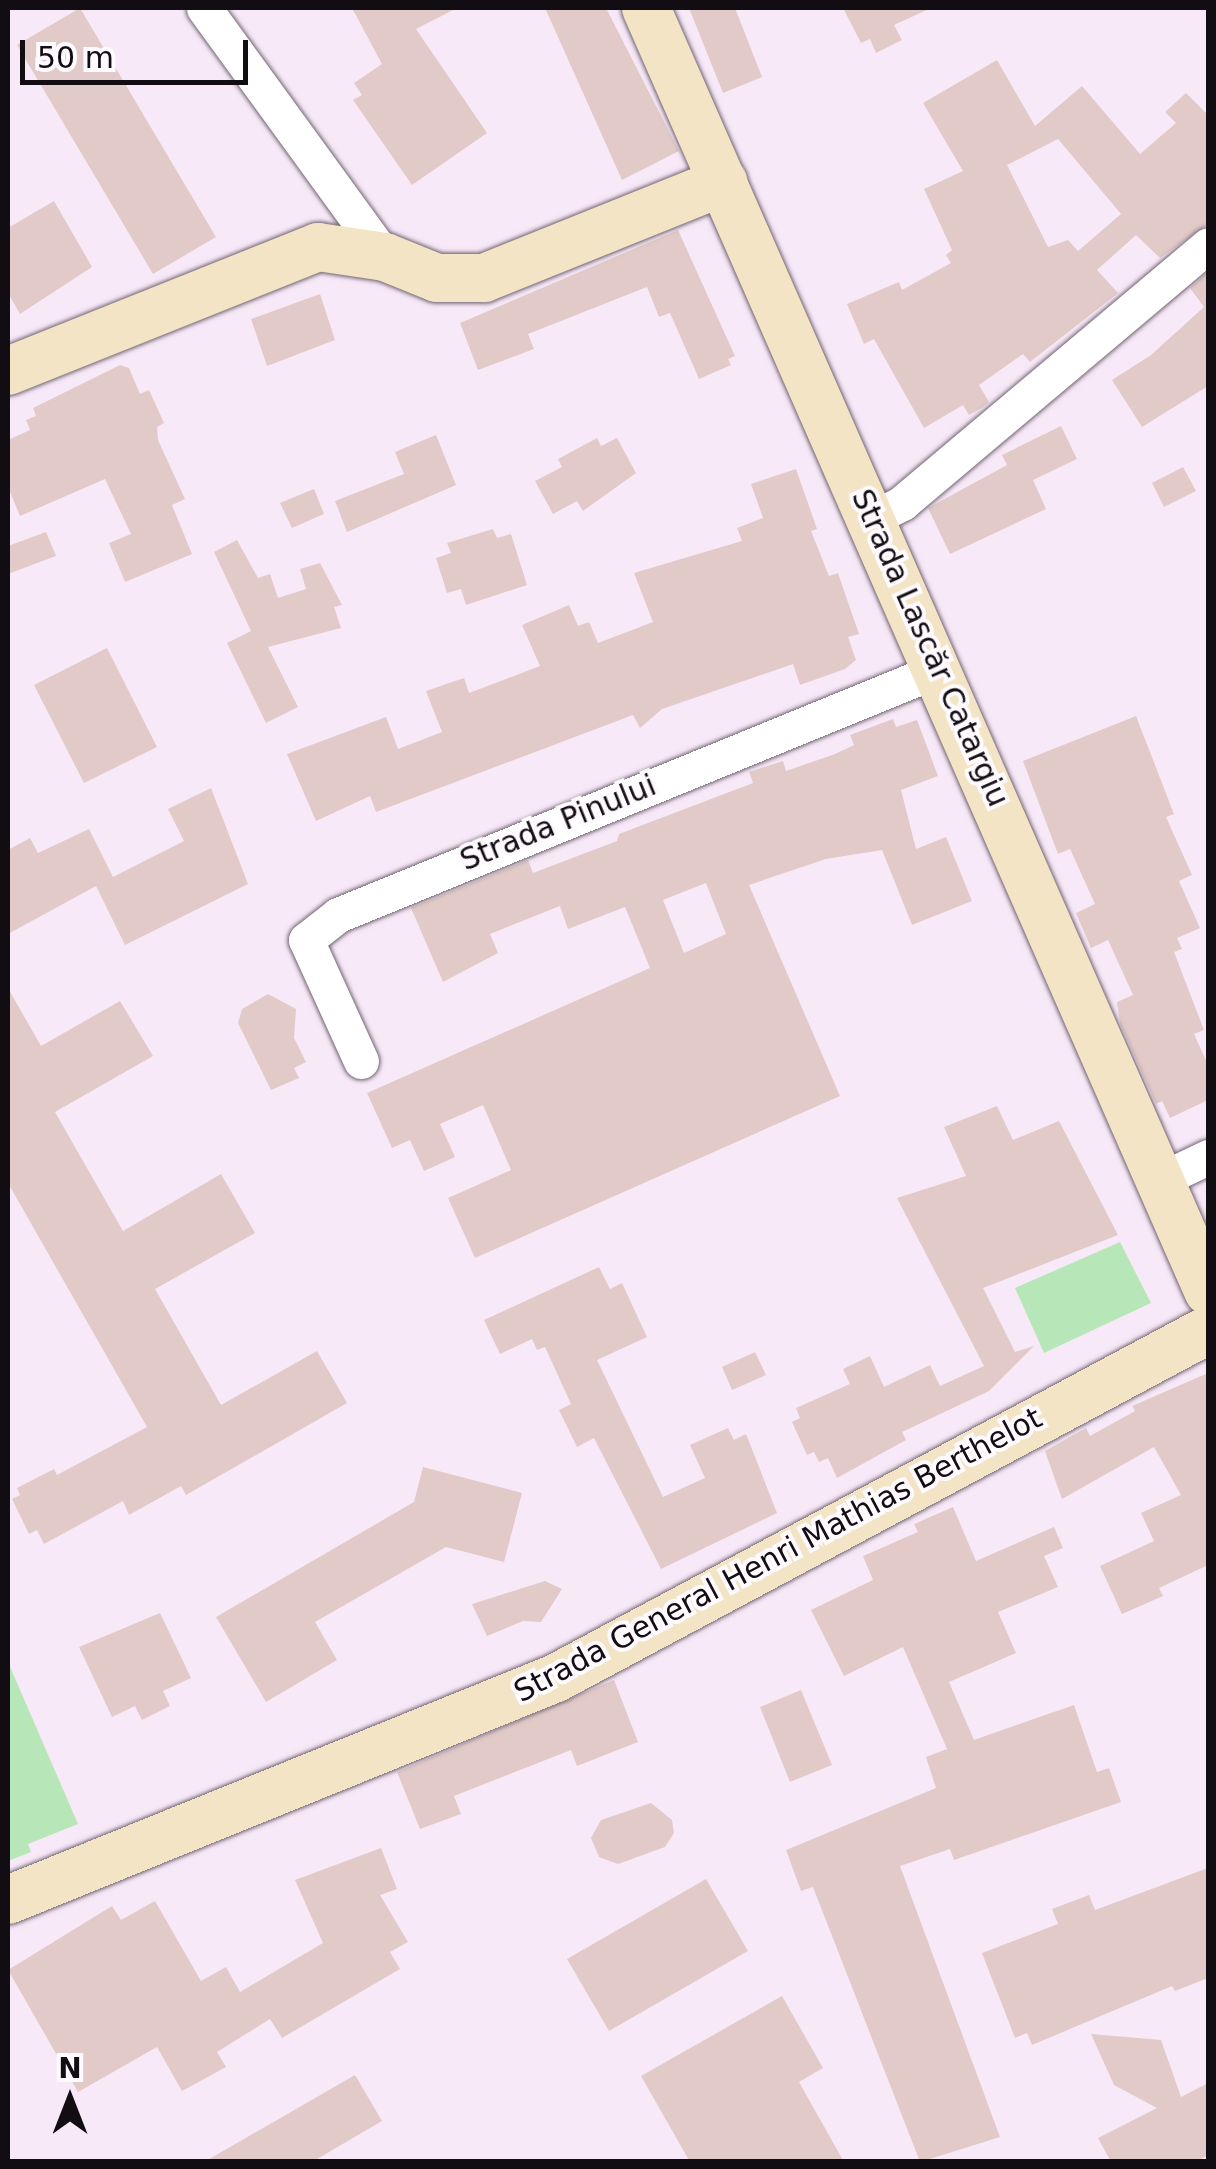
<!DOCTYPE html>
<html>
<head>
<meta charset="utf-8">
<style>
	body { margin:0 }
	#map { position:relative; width:1216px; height:2169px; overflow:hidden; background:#f8e9f8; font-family:"DejaVu Sans",sans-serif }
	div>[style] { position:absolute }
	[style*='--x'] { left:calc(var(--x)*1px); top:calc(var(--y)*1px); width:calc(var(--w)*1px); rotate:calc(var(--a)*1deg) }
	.green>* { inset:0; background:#b7e7b8 }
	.building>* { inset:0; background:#e2cac8 }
	.roads { filter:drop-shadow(0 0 2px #726472) drop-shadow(0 0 2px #726472) }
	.street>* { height:35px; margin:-17.5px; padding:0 17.5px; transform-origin:17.5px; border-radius:17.5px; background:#fff }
	.secondary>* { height:48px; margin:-24px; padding:0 24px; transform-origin:24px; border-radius:24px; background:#f2e4c5 }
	span { translate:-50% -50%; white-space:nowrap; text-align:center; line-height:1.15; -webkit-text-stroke:8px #fefafe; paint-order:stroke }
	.street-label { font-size:30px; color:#120d12 }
	.frame { position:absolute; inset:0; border:10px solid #120d12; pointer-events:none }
	.north { position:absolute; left:20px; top:2049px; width:100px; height:100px; -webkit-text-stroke:8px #fefafe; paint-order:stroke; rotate:0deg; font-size:28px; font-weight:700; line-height:40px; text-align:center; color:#120d12 }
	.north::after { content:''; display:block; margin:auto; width:35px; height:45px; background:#120d12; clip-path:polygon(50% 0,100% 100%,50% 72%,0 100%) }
	.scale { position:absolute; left:20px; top:40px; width:228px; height:45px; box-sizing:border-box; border:5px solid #120d12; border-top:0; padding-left:12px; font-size:30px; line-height:35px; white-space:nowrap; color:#120d12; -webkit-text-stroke:8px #fefafe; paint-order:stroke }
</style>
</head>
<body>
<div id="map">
	<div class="green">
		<div style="clip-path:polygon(1120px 1242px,1151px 1303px,1044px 1353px,1015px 1288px)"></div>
		<div style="clip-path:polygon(8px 1662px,78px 1824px,28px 1844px,31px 1852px,8px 1861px)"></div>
	</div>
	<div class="building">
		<div style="clip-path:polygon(80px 8px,216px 237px,153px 274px,17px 45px)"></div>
		<div style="clip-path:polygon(352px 8px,457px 8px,416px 29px,487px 133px,412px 185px,353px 100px,362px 95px,354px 83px,382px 64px)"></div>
		<div style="clip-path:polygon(545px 8px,606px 8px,679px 151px,622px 180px)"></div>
		<div style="clip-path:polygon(689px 8px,735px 8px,762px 77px,723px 93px)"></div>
		<div style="clip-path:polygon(843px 8px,931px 8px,894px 25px,902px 40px,876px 53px,870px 39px,861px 43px)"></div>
		<div style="clip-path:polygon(evenodd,997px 60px,1035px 126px,1082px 86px,1140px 154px,1176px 123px,1165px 112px,1186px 93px,1208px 115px,1208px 224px,1160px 258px,1136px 235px,1097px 270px,1118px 293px,1030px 362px,1023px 354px,979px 385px,989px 402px,982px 408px,969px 415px,963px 405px,924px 428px,874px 339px,864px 344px,847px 304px,899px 282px,902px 290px,951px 263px,946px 255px,952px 250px,924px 189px,963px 171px,923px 103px,997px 60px,1058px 139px,1121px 214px,1078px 251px,1068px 240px,1048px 247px,1007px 165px,1058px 139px)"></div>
		<div style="clip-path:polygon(54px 201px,92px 267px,20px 314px,8px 293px,8px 228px)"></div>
		<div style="clip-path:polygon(678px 230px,735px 356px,728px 359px,731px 365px,699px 379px,670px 313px,659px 317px,647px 287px,528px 334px,534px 349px,478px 370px,460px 323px)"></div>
		<div style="clip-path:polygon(1208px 272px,1208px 386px,1142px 427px,1112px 380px,1151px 355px,1204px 307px,1190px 288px)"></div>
		<div style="clip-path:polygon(320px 294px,335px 340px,267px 366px,251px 319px)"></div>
		<div style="clip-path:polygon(120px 365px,129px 368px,140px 394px,149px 390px,164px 423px,157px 427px,158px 440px,185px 499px,172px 505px,192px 554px,125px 582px,109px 543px,131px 534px,105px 479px,20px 516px,8px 487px,8px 440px,30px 430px,26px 420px,36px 416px,33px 408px)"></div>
		<div style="clip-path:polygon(1061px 426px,1077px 459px,1033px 480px,1046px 509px,950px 554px,928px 508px,1007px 465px,1002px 455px)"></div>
		<div style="clip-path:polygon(436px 435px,456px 485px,347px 532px,335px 501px,404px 474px,395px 452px)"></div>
		<div style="clip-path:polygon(597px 438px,601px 446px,617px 438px,636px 473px,583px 511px,577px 501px,553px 514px,535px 481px,562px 467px,558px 459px)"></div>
		<div style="clip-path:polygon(1183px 467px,1196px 491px,1164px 507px,1152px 483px)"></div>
		<div style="clip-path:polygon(796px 469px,817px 529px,811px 531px,829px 576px,838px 573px,859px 634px,848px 637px,856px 660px,845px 669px,800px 685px,793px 664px,662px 709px,640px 728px,633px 715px,376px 812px,370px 796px,316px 821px,287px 754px,386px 717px,398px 749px,442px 732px,426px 691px,464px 678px,469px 693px,540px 666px,522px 625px,569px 605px,578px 626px,589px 622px,598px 643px,653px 622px,634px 573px,742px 541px,737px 528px,763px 518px,751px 484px)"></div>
		<div style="clip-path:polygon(314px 489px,324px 514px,292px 528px,280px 503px)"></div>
		<div style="clip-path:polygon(493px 529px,497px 538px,511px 534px,527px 585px,466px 605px,461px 589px,447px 593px,436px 558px,451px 553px,447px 543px)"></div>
		<div style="clip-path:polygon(46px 532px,56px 556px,8px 574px,8px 546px)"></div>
		<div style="clip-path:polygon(237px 540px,258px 578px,270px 574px,278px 598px,306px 589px,300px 569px,320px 563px,342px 605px,334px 607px,341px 628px,268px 647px,298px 707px,266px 723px,227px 643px,251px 631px,214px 552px)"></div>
		<div style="clip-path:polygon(107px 648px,157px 747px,84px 783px,34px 685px)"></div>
		<div style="clip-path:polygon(1136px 716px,1174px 814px,1166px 817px,1192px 875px,1179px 881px,1200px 928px,1177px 938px,1182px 949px,1174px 952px,1204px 1030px,1194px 1034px,1208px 1065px,1208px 1100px,1170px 1118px,1162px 1101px,1156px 1104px,1120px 1023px,1117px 1002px,1133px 995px,1108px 940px,1091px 948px,1076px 913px,1095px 904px,1070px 849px,1058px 854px,1023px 761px)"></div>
		<div style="clip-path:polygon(evenodd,893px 719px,896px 727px,917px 720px,938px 776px,901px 790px,916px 849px,946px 837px,972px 901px,912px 925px,882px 850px,826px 859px,749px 885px,840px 1096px,475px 1258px,448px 1198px,511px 1170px,483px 1105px,440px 1124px,455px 1157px,424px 1171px,410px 1140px,392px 1148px,367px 1093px,650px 968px,625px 907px,568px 929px,560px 906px,490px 934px,498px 953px,443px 982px,411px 908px,528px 860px,533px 873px,617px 841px,619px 834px,753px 783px,749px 772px,783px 761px,786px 771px,835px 754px,854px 745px,850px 735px,893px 719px,706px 883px,726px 934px,684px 953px,663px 900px,706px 883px)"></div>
		<div style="clip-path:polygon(211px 788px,248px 884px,125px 945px,96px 886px,8px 934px,8px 850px,30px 838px,38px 853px,89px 829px,113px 877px,184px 841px,168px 809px)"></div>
		<div style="clip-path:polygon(8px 988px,41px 1046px,120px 1001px,153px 1056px,55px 1112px,123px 1231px,221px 1174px,255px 1233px,155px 1289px,221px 1405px,317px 1351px,347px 1403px,186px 1495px,181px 1486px,129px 1515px,123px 1501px,44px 1544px,37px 1530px,29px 1534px,12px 1499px,20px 1495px,17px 1488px,54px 1469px,57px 1475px,147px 1427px,8px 1183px)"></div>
		<div style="clip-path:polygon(268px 994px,296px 1009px,294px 1038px,306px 1062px,294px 1068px,299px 1078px,271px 1090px,238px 1023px,242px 1009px)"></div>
		<div style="clip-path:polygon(997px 1106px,1013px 1140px,1059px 1121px,1118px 1235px,983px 1288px,1015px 1352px,1034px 1346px,989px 1391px,902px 1432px,906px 1440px,837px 1478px,828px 1458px,819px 1462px,814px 1452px,807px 1455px,792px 1422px,800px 1418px,796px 1408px,850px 1384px,843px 1369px,870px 1356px,884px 1387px,930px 1365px,940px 1386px,984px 1366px,897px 1198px,966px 1176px,944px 1127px)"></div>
		<div style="clip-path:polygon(599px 1267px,610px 1289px,622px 1283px,647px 1337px,597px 1360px,663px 1497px,705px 1478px,690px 1445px,728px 1428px,734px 1440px,746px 1434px,777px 1513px,661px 1569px,594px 1438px,577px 1447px,559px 1410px,571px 1404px,545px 1347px,537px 1350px,532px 1339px,500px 1354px,484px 1320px)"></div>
		<div style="clip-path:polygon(755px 1352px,766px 1375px,732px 1390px,722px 1367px)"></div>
		<div style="clip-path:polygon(1208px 1373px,1208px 1565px,1159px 1588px,1163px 1596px,1122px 1614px,1100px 1566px,1154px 1541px,1141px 1513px,1181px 1495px,1154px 1447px,1062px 1499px,1045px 1451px,1086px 1428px,1090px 1436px,1135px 1411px,1132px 1406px)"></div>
		<div style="clip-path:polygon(423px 1467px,522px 1493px,504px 1562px,446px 1547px,315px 1622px,337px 1660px,266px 1702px,216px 1617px,414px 1502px)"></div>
		<div style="clip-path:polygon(953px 1507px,976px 1561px,1054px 1527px,1063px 1548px,1044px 1556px,1058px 1587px,998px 1612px,1016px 1653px,949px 1682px,974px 1740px,1074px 1705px,1097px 1772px,1109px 1768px,1121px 1802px,954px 1860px,950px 1849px,900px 1866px,1000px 2137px,920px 2162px,813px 1887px,801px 1891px,786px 1850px,936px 1788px,926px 1757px,947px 1749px,903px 1647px,844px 1676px,811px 1610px,873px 1580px,863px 1556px,918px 1532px,914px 1524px)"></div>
		<div style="clip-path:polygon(545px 1581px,562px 1589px,541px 1622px,523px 1621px,487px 1636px,472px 1604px)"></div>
		<div style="clip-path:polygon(160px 1613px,191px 1678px,163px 1691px,170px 1706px,142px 1720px,135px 1706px,112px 1717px,79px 1647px)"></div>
		<div style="clip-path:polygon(614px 1680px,638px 1742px,577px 1766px,571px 1750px,454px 1796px,461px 1814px,420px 1829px,397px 1772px)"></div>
		<div style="clip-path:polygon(801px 1690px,832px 1765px,790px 1782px,760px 1707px)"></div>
		<div style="clip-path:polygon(651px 1803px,672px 1820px,674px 1833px,665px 1847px,618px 1864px,599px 1857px,591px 1838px,601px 1820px)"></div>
		<div style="clip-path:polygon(381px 1848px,397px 1889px,380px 1895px,408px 1942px,390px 1952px,400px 1969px,282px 2038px,270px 2019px,217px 2052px,226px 2067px,182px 2091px,157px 2047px,78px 2092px,8px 1970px,112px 1906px,121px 1920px,155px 1901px,201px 1981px,226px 1967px,240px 1992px,323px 1943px,295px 1880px)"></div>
		<div style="clip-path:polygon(1208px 1868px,1208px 1978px,1175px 1991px,1172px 1986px,1032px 2045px,1027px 2033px,1015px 2038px,982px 1953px,1058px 1924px,1052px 1909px,1089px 1895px,1095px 1910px)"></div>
		<div style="clip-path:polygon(706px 1879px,748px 1951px,609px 2031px,567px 1959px)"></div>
		<div style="clip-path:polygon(782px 1996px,823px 2068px,799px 2082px,844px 2162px,690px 2162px,641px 2076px)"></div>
		<div style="clip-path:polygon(1091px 2034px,1161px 2040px,1181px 2097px,1208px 2083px,1208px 2155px,1196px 2162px,1111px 2162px,1098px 2138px,1157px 2108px,1114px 2085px)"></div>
		<div style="clip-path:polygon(355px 2075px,382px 2121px,312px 2162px,204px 2162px)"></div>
	</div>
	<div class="roads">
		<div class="street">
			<div style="--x:204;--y:8;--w:308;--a:54"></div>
			<div style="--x:873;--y:518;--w:33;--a:-27"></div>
			<div style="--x:902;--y:503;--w:400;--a:-40.1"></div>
			<div style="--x:361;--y:1061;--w:133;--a:-114.4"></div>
			<div style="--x:306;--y:940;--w:41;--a:-38"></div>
			<div style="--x:338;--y:915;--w:650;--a:-22.23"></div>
			<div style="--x:1162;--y:1179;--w:51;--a:-25.6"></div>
		</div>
		<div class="secondary">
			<div style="--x:646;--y:8;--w:1401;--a:66.34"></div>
			<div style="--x:8;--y:371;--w:334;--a:-21.8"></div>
			<div style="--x:318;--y:247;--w:68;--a:8.5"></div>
			<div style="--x:385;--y:257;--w:56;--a:22"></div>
			<div style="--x:437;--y:278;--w:47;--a:0"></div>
			<div style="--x:484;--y:278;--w:258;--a:-21.9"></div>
			<div style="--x:8;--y:1900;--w:591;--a:-22.05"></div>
			<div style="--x:556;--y:1678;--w:739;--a:-28.09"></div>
		</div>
	</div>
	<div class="street-label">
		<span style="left:930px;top:648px;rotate:66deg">Strada Lascăr Catargiu</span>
		<span style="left:558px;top:823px;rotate:-22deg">Strada Pinului</span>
		<span style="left:778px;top:1555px;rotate:-28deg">Strada General Henri Mathias Berthelot</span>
	</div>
	<div class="frame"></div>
	<div class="north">N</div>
	<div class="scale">50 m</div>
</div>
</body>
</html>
